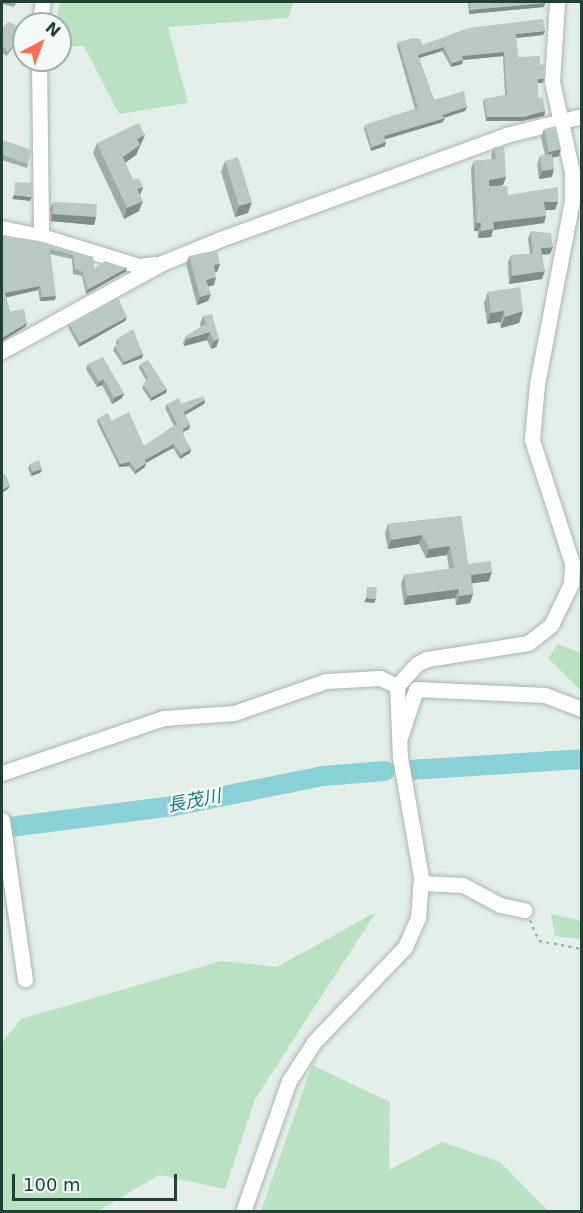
<!DOCTYPE html>
<html>
<head>
<meta charset="utf-8">
<style>
	body { margin:0 }
	#map { position:relative; width:583px; height:1213px; overflow:hidden; background:#e3eee8; font-family:"DejaVu Sans","Noto Sans JP",sans-serif }
	div>[style] { position:absolute }
	[style*='--x'] { left:calc(var(--x)*1px); top:calc(var(--y)*1px); width:calc(var(--w)*1px); rotate:calc(var(--a)*1deg) }
	.green>* { inset:0; background:#bae1c2 }
	.river>* { height:20px; margin:-10px; padding:0 10px; transform-origin:10px; border-radius:10px; background:#87d1d7 }
	.path>* { height:2px; margin-top:-1px; transform-origin:0; background:repeating-linear-gradient(90deg,#81b4a0 0 3px,transparent 0 7.5px) }
	.roads { filter:drop-shadow(0 0 2px #a5b7af) drop-shadow(0 0 2px #a5b7af) }
	.minor>* { height:15px; margin:-7.5px; padding:0 7.5px; transform-origin:7.5px; border-radius:7.5px; background:#fff }
	.wall>* { inset:0; background:#9eada6 }
	.shaded-wall>* { inset:0; background:#818d87 }
	.building>* { inset:0; background:#b8c9c1 }
	span { translate:-50% -50%; white-space:nowrap; text-align:center; line-height:1.15; -webkit-text-stroke:4.5px #f4faf6; paint-order:stroke }
	.water-label { font-size:18px; color:#167982; font-style:italic }
	.frame { position:absolute; inset:0; border:3px solid #214136; pointer-events:none }
	.north { position:absolute; left:12px; top:12px; width:60px; height:60px; box-sizing:border-box; background:#f4faf6; border:2px solid #a0b0a9; border-radius:50%; rotate:41deg; font-size:16px; font-weight:700; line-height:24px; text-align:center; color:#214136 }
	.north::after { content:''; display:block; margin:auto; width:21px; height:27px; background:#fd6e52; clip-path:polygon(50% 0,100% 100%,50% 72%,0 100%) }
	.scale { position:absolute; left:12px; top:1174px; width:165px; height:27px; box-sizing:border-box; border:3px solid #214136; border-top:0; padding-left:8px; font-size:18px; line-height:21px; white-space:nowrap; color:#214136; -webkit-text-stroke:4px #f4faf6; paint-order:stroke }
</style>
</head>
<body>
<div id="map">
	<div class="green">
		<div style="clip-path:polygon(60px 2px,294px 2px,288px 18px,168px 27px,188px 103px,119px 114px,84px 46px,60px 47px,60px 24px,55px 24px)"></div>
		<div style="clip-path:polygon(558px 644px,581px 653px,581px 691px,548px 658px)"></div>
		<div style="clip-path:polygon(376px 912px,255px 1099px,225px 1189px,159px 1175px,98px 1211px,2px 1210px,2px 1043px,21px 1019px,221px 961px,277px 967px)"></div>
		<div style="clip-path:polygon(551px 914px,581px 921px,581px 939px,555px 936px)"></div>
		<div style="clip-path:polygon(312px 1065px,390px 1102px,389px 1170px,442px 1142px,500px 1162px,548px 1211px,261px 1211px)"></div>
	</div>
	<div class="river">
		<div style="--x:409;--y:770;--w:173;--a:-3.6"></div>
		<div style="--x:2;--y:828;--w:173;--a:-7.3"></div>
		<div style="--x:174;--y:806;--w:152;--a:-11.4"></div>
		<div style="--x:323;--y:776;--w:62;--a:-4.6"></div>
	</div>
	<div class="path">
		<div style="--x:530;--y:920;--w:23;--a:67"></div>
		<div style="--x:539;--y:941;--w:44;--a:10.5"></div>
	</div>
	<div class="roads">
		<div class="minor">
			<div style="--x:39;--y:24;--w:22;--a:-80"></div>
			<div style="--x:39;--y:60;--w:176;--a:89.3"></div>
			<div style="--x:2;--y:228;--w:40;--a:12"></div>
			<div style="--x:41;--y:236;--w:102;--a:17"></div>
			<div style="--x:139;--y:266;--w:17;--a:-7"></div>
			<div style="--x:2;--y:351;--w:183;--a:-28.8"></div>
			<div style="--x:162;--y:263;--w:61;--a:-22.3"></div>
			<div style="--x:218;--y:240;--w:307;--a:-20"></div>
			<div style="--x:506;--y:135;--w:78;--a:-14"></div>
			<div style="--x:401;--y:735;--w:48;--a:-71.9"></div>
			<div style="--x:416;--y:689;--w:129;--a:2.7"></div>
			<div style="--x:545;--y:695;--w:40;--a:21"></div>
			<div style="--x:2;--y:773;--w:171;--a:-18.8"></div>
			<div style="--x:164;--y:718;--w:70;--a:-4.1"></div>
			<div style="--x:234;--y:713;--w:97;--a:-19.2"></div>
			<div style="--x:326;--y:681;--w:54;--a:-3.2"></div>
			<div style="--x:380;--y:678;--w:19;--a:25"></div>
			<div style="--x:2;--y:820;--w:161;--a:81.8"></div>
			<div style="--x:421;--y:883;--w:42;--a:2.7"></div>
			<div style="--x:463;--y:885;--w:42;--a:28.4"></div>
			<div style="--x:500;--y:905;--w:25;--a:12"></div>
			<div style="--x:243;--y:1212;--w:139;--a:-70.7"></div>
			<div style="--x:289;--y:1081;--w:46;--a:-57.3"></div>
			<div style="--x:314;--y:1042;--w:132;--a:-46.2"></div>
			<div style="--x:405;--y:947;--w:32;--a:-66"></div>
			<div style="--x:418;--y:918;--w:41;--a:-85.8"></div>
			<div style="--x:421;--y:877;--w:122;--a:-99.9"></div>
			<div style="--x:400;--y:757;--w:71;--a:-92.4"></div>
			<div style="--x:397;--y:686;--w:30;--a:-48"></div>
			<div style="--x:417;--y:664;--w:11;--a:-27"></div>
			<div style="--x:427;--y:659;--w:102;--a:-9"></div>
			<div style="--x:528;--y:643;--w:29;--a:-38"></div>
			<div style="--x:551;--y:625;--w:46;--a:-64"></div>
			<div style="--x:571;--y:584;--w:21;--a:-87"></div>
			<div style="--x:572;--y:563;--w:129;--a:-108"></div>
			<div style="--x:532;--y:440;--w:56;--a:-84.9"></div>
			<div style="--x:537;--y:384;--w:187;--a:-79.2"></div>
			<div style="--x:572;--y:200;--w:28;--a:-90"></div>
			<div style="--x:572;--y:172;--w:92;--a:-102.5"></div>
			<div style="--x:552;--y:82;--w:80;--a:-86.4"></div>
		</div>
	</div>
	<div class="wall">
		<div style="clip-path:polygon(2px 2px,16px 2px,16px 3px,14px 7px,2px 4px)"></div>
		<div style="clip-path:polygon(468px 2px,545px 2px,545px 3px,544px 7px,469px 14px)"></div>
		<div style="clip-path:polygon(2px 28px,24px 28px,24px 42px,18px 41px,6px 56px,2px 52px)"></div>
		<div style="clip-path:polygon(545px 31px,543px 35px,516px 38px,518px 57px,540px 65px,544px 79px,542px 83px,538px 83px,538px 98px,545px 111px,544px 116px,522px 121px,486px 121px,483px 103px,484px 99px,505px 95px,503px 56px,463px 60px,462px 64px,451px 67px,442px 51px,419px 58px,434px 100px,467px 107px,465px 111px,444px 118px,445px 118px,443px 122px,385px 139px,385px 146px,371px 151px,364px 129px,365px 125px,415px 109px,397px 46px,398px 42px,422px 45px)"></div>
		<div style="clip-path:polygon(544px 129px,559px 156px,553px 158px,552px 177px,539px 179px,537px 164px,540px 156px,545px 155px,541px 137px)"></div>
		<div style="clip-path:polygon(145px 135px,136px 155px,125px 163px,133px 180px,143px 187px,140px 195px,139px 211px,124px 219px,93px 153px,97px 143px)"></div>
		<div style="clip-path:polygon(2px 140px,28px 164px,27px 168px,2px 160px)"></div>
		<div style="clip-path:polygon(494px 147px,506px 177px,503px 185px,496px 186px,508px 195px,555px 210px,546px 210px,544px 223px,493px 230px,491px 237px,478px 238px,478px 231px,474px 231px,471px 168px,474px 161px,492px 159px,491px 155px)"></div>
		<div style="clip-path:polygon(225px 161px,248px 213px,235px 217px,221px 172px)"></div>
		<div style="clip-path:polygon(53px 202px,96px 217px,94px 225px,51px 221px,50px 209px)"></div>
		<div style="clip-path:polygon(531px 231px,550px 254px,542px 255px,542px 279px,509px 284px,508px 262px,511px 255px,530px 254px,528px 238px)"></div>
		<div style="clip-path:polygon(2px 235px,93px 257px,94px 269px,127px 268px,125px 272px,86px 294px,82px 276px,73px 274px,72px 259px,50px 254px,55px 300px,40px 301px,38px 290px,6px 297px,10px 312px,27px 323px,25px 327px,2px 341px)"></div>
		<div style="clip-path:polygon(189px 256px,220px 264px,217px 272px,215px 272px,214px 285px,208px 286px,208px 301px,197px 305px,186px 264px)"></div>
		<div style="clip-path:polygon(488px 292px,523px 311px,519px 323px,501px 328px,500px 322px,487px 324px,484px 303px)"></div>
		<div style="clip-path:polygon(203px 316px,219px 339px,216px 347px,211px 349px,207px 340px,184px 346px,183px 343px,186px 336px,201px 327px,200px 324px)"></div>
		<div style="clip-path:polygon(127px 317px,125px 321px,79px 347px,68px 327px,69px 324px)"></div>
		<div style="clip-path:polygon(117px 339px,143px 354px,142px 358px,123px 365px,113px 350px,115px 346px,117px 345px,116px 343px)"></div>
		<div style="clip-path:polygon(88px 364px,122px 398px,112px 404px,102px 385px,97px 387px,86px 369px)"></div>
		<div style="clip-path:polygon(140px 364px,167px 389px,166px 393px,151px 401px,142px 388px,146px 380px,139px 368px)"></div>
		<div style="clip-path:polygon(205px 400px,204px 404px,185px 415px,190px 425px,189px 429px,183px 432px,184px 437px,191px 449px,190px 453px,180px 459px,173px 448px,146px 463px,145px 467px,135px 474px,129px 466px,119px 467px,97px 422px,98px 418px,112px 421px,144px 446px,174px 426px,165px 408px,167px 404px,181px 404px)"></div>
		<div style="clip-path:polygon(30px 464px,42px 469px,40px 473px,31px 476px,28px 468px)"></div>
		<div style="clip-path:polygon(461px 516px,468px 564px,489px 581px,472px 583px,473px 594px,470px 603px,456px 605px,455px 598px,404px 605px,401px 584px,404px 575px,449px 569px,447px 555px,426px 558px,419px 544px,388px 549px,385px 533px,388px 524px)"></div>
	</div>
	<div class="shaded-wall">
		<div style="clip-path:polygon(545px 3px,544px 7px,469px 14px,470px 10px)"></div>
		<div style="clip-path:polygon(545px 31px,543px 35px,514px 38px,516px 34px)"></div>
		<div style="clip-path:polygon(20px 37px,18px 41px,6px 56px,8px 52px)"></div>
		<div style="clip-path:polygon(444px 47px,442px 51px,416px 59px,418px 55px)"></div>
		<div style="clip-path:polygon(504px 52px,503px 56px,463px 60px,462px 64px,451px 67px,452px 63px,462px 56px)"></div>
		<div style="clip-path:polygon(538px 79px,544px 79px,542px 83px,536px 83px)"></div>
		<div style="clip-path:polygon(467px 107px,465px 111px,440px 119px,442px 115px)"></div>
		<div style="clip-path:polygon(545px 111px,544px 116px,522px 121px,486px 121px,487px 117px)"></div>
		<div style="clip-path:polygon(445px 118px,443px 122px,383px 140px,384px 136px)"></div>
		<div style="clip-path:polygon(145px 135px,136px 155px,119px 167px,123px 157px,137px 139px)"></div>
		<div style="clip-path:polygon(386px 142px,385px 146px,371px 151px,372px 147px)"></div>
		<div style="clip-path:polygon(561px 149px,559px 156px,546px 159px,549px 152px)"></div>
		<div style="clip-path:polygon(554px 169px,552px 177px,539px 179px,542px 171px)"></div>
		<div style="clip-path:polygon(506px 177px,503px 185px,486px 188px,489px 180px)"></div>
		<div style="clip-path:polygon(143px 187px,139px 197px,137px 189px)"></div>
		<div style="clip-path:polygon(14px 195px,32px 197px,30px 201px,12px 199px)"></div>
		<div style="clip-path:polygon(143px 201px,139px 211px,124px 219px,127px 208px)"></div>
		<div style="clip-path:polygon(252px 202px,248px 213px,235px 217px,239px 206px)"></div>
		<div style="clip-path:polygon(544px 202px,558px 202px,555px 210px,542px 210px)"></div>
		<div style="clip-path:polygon(53px 214px,96px 217px,94px 225px,51px 221px)"></div>
		<div style="clip-path:polygon(546px 216px,544px 223px,493px 230px,491px 237px,478px 238px,481px 231px,493px 222px)"></div>
		<div style="clip-path:polygon(477px 223px,481px 223px,478px 231px,474px 231px)"></div>
		<div style="clip-path:polygon(553px 247px,550px 254px,538px 255px,541px 248px)"></div>
		<div style="clip-path:polygon(220px 264px,217px 272px,211px 273px,214px 265px)"></div>
		<div style="clip-path:polygon(127px 268px,125px 272px,86px 294px,87px 290px)"></div>
		<div style="clip-path:polygon(545px 271px,542px 279px,509px 284px,512px 276px)"></div>
		<div style="clip-path:polygon(216px 277px,214px 285px,203px 288px,206px 280px)"></div>
		<div style="clip-path:polygon(40px 286px,38px 290px,4px 298px,5px 293px)"></div>
		<div style="clip-path:polygon(211px 294px,208px 301px,197px 305px,200px 297px)"></div>
		<div style="clip-path:polygon(56px 296px,55px 300px,40px 301px,42px 297px)"></div>
		<div style="clip-path:polygon(504px 311px,500px 322px,487px 324px,491px 313px)"></div>
		<div style="clip-path:polygon(523px 311px,519px 323px,501px 328px,505px 317px)"></div>
		<div style="clip-path:polygon(127px 317px,125px 321px,79px 347px,80px 343px)"></div>
		<div style="clip-path:polygon(27px 323px,25px 327px,2px 341px,2px 338px)"></div>
		<div style="clip-path:polygon(210px 332px,207px 340px,184px 346px,187px 339px)"></div>
		<div style="clip-path:polygon(219px 339px,216px 347px,211px 349px,214px 341px)"></div>
		<div style="clip-path:polygon(143px 354px,142px 358px,123px 365px,124px 362px)"></div>
		<div style="clip-path:polygon(104px 379px,102px 385px,97px 387px,99px 382px)"></div>
		<div style="clip-path:polygon(167px 389px,166px 393px,151px 401px,152px 397px)"></div>
		<div style="clip-path:polygon(124px 393px,122px 398px,112px 404px,114px 398px)"></div>
		<div style="clip-path:polygon(205px 400px,204px 404px,183px 416px,184px 412px)"></div>
		<div style="clip-path:polygon(190px 425px,189px 429px,181px 433px,183px 429px)"></div>
		<div style="clip-path:polygon(174px 444px,173px 448px,143px 464px,145px 460px)"></div>
		<div style="clip-path:polygon(191px 449px,190px 453px,180px 459px,181px 455px)"></div>
		<div style="clip-path:polygon(130px 462px,129px 466px,119px 467px,120px 464px)"></div>
		<div style="clip-path:polygon(146px 463px,145px 467px,135px 474px,136px 470px)"></div>
		<div style="clip-path:polygon(42px 469px,40px 473px,31px 476px,33px 472px)"></div>
		<div style="clip-path:polygon(10px 485px,8px 489px,2px 493px,2px 490px)"></div>
		<div style="clip-path:polygon(422px 535px,419px 544px,388px 549px,391px 540px)"></div>
		<div style="clip-path:polygon(450px 546px,447px 555px,426px 558px,429px 549px)"></div>
		<div style="clip-path:polygon(492px 572px,489px 581px,467px 584px,471px 575px)"></div>
		<div style="clip-path:polygon(459px 589px,455px 598px,404px 605px,407px 596px)"></div>
		<div style="clip-path:polygon(473px 594px,470px 603px,456px 605px,459px 596px)"></div>
		<div style="clip-path:polygon(366px 598px,376px 599px,374px 603px,364px 602px)"></div>
	</div>
	<div class="building">
		<div style="clip-path:polygon(470px 2px,545px 2px,545px 3px,470px 10px)"></div>
		<div style="clip-path:polygon(543px 19px,545px 31px,516px 34px,518px 57px,540px 56px,540px 65px,545px 64px,544px 79px,538px 79px,538px 98px,543px 97px,545px 111px,524px 117px,487px 117px,484px 99px,507px 95px,504px 52px,462px 56px,463px 60px,452px 63px,444px 47px,418px 55px,434px 100px,464px 91px,467px 107px,442px 115px,445px 118px,384px 136px,386px 142px,372px 147px,365px 125px,418px 108px,398px 42px,413px 38px,420px 39px,422px 45px,469px 28px)"></div>
		<div style="clip-path:polygon(8px 22px,24px 28px,24px 38px,20px 37px,8px 52px,2px 47px,2px 28px)"></div>
		<div style="clip-path:polygon(139px 123px,145px 135px,137px 139px,140px 145px,123px 157px,133px 180px,139px 178px,143px 187px,137px 189px,143px 201px,127px 208px,97px 143px)"></div>
		<div style="clip-path:polygon(556px 126px,561px 149px,549px 152px,544px 129px)"></div>
		<div style="clip-path:polygon(2px 140px,32px 150px,28px 164px,2px 155px)"></div>
		<div style="clip-path:polygon(504px 146px,506px 177px,489px 180px,489px 186px,507px 186px,508px 195px,558px 187px,558px 202px,544px 202px,546px 216px,493px 222px,494px 229px,481px 231px,481px 223px,477px 223px,474px 161px,496px 159px,494px 147px)"></div>
		<div style="clip-path:polygon(552px 154px,554px 169px,542px 171px,540px 156px)"></div>
		<div style="clip-path:polygon(238px 157px,252px 202px,239px 206px,225px 161px)"></div>
		<div style="clip-path:polygon(15px 182px,32px 183px,32px 197px,14px 195px)"></div>
		<div style="clip-path:polygon(53px 202px,97px 204px,96px 217px,53px 214px)"></div>
		<div style="clip-path:polygon(531px 231px,551px 233px,553px 247px,541px 248px,545px 271px,512px 276px,511px 255px,533px 254px)"></div>
		<div style="clip-path:polygon(2px 235px,40px 241px,93px 257px,94px 269px,105px 261px,127px 268px,87px 290px,83px 272px,75px 269px,73px 255px,50px 249px,56px 296px,42px 297px,40px 286px,5px 293px,10px 312px,24px 309px,27px 323px,2px 338px)"></div>
		<div style="clip-path:polygon(217px 250px,220px 264px,214px 265px,216px 277px,206px 280px,211px 294px,200px 297px,189px 256px)"></div>
		<div style="clip-path:polygon(520px 287px,523px 311px,505px 317px,504px 311px,491px 313px,488px 292px)"></div>
		<div style="clip-path:polygon(118px 298px,127px 317px,80px 343px,69px 324px)"></div>
		<div style="clip-path:polygon(212px 314px,219px 339px,214px 341px,210px 332px,187px 339px,186px 336px,206px 324px,203px 316px)"></div>
		<div style="clip-path:polygon(133px 329px,143px 354px,124px 362px,115px 346px,119px 344px,117px 339px)"></div>
		<div style="clip-path:polygon(103px 357px,124px 393px,114px 398px,104px 379px,99px 382px,88px 364px)"></div>
		<div style="clip-path:polygon(148px 360px,167px 389px,152px 397px,143px 384px,148px 378px,140px 364px)"></div>
		<div style="clip-path:polygon(203px 396px,205px 400px,184px 412px,190px 425px,183px 429px,184px 437px,191px 449px,181px 455px,174px 444px,145px 460px,146px 463px,136px 470px,130px 462px,120px 464px,98px 418px,108px 413px,112px 421px,129px 412px,144px 446px,177px 424px,167px 404px,179px 398px,181px 404px)"></div>
		<div style="clip-path:polygon(39px 460px,42px 469px,33px 472px,30px 464px)"></div>
		<div style="clip-path:polygon(5px 474px,10px 485px,2px 490px,2px 476px)"></div>
		<div style="clip-path:polygon(461px 516px,468px 564px,491px 561px,492px 572px,471px 575px,473px 594px,459px 596px,459px 589px,407px 596px,404px 575px,454px 568px,450px 546px,429px 549px,422px 535px,391px 540px,388px 524px)"></div>
		<div style="clip-path:polygon(367px 587px,377px 587px,376px 599px,366px 598px)"></div>
	</div>
	<div class="water-label">
		<span style="left:194px;top:801px;rotate:-11deg">長茂川</span>
	</div>
	<div class="frame"></div>
	<div class="north">N</div>
	<div class="scale">100 m</div>
</div>
</body>
</html>
